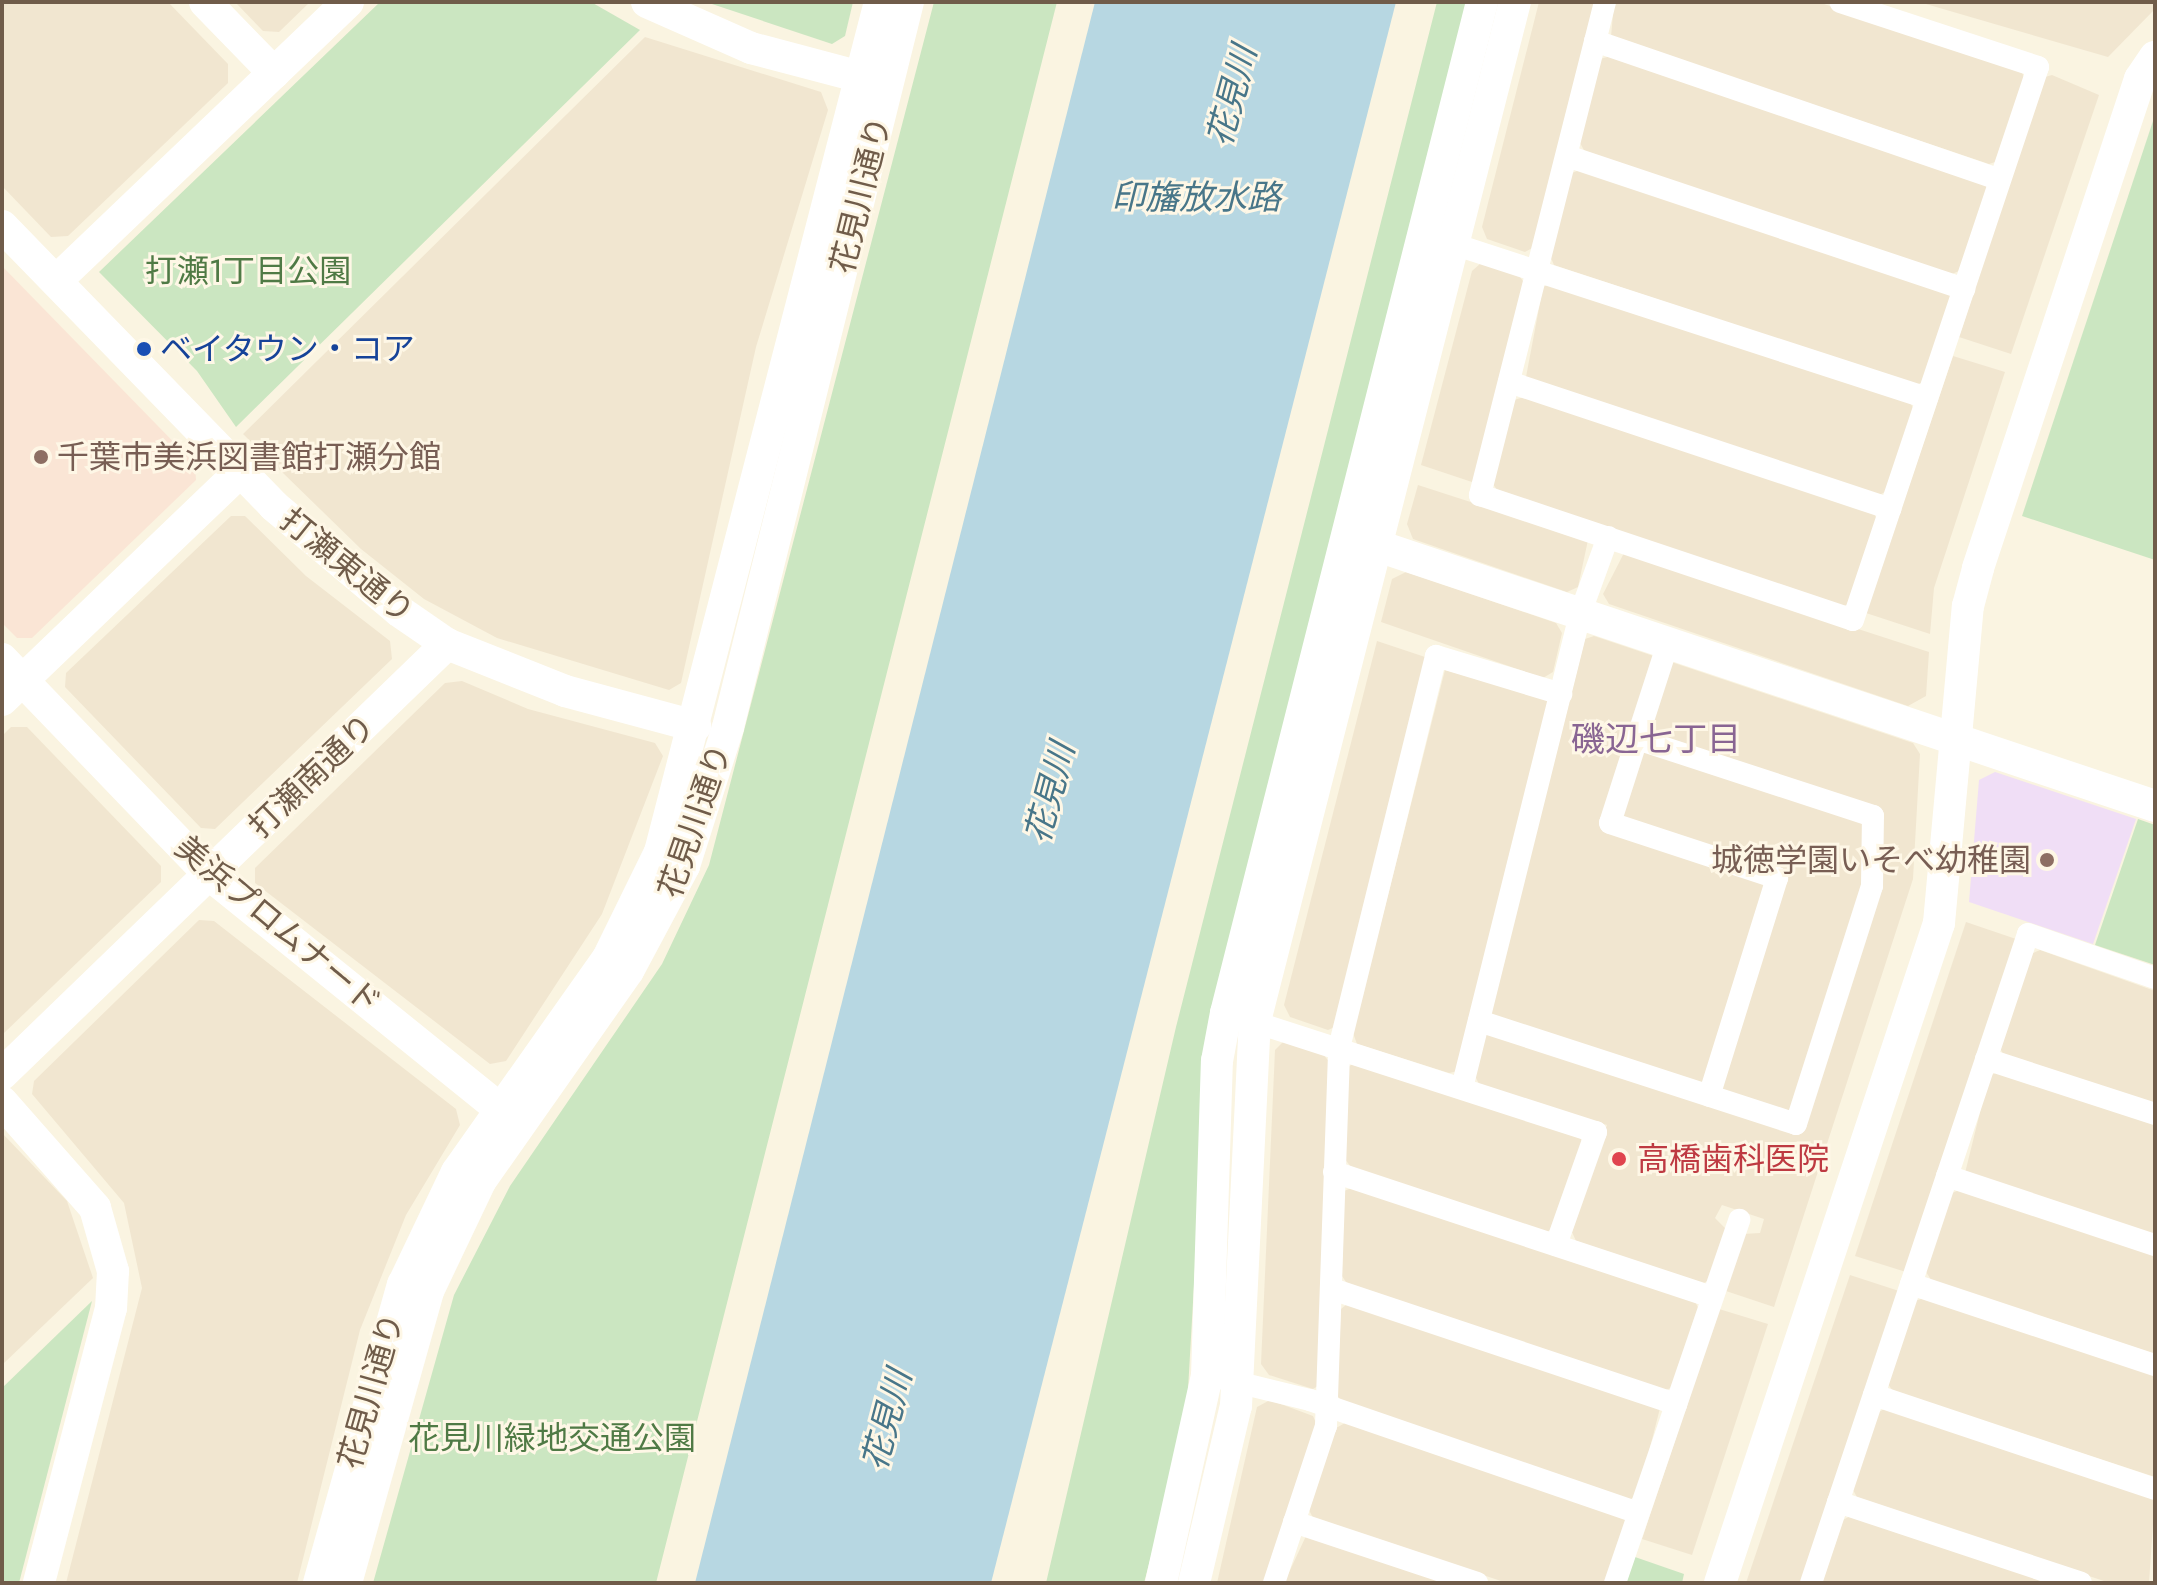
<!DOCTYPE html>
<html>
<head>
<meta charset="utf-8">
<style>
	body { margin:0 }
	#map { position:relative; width:2157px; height:1585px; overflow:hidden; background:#faf4e1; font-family:Jost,"Noto Sans JP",sans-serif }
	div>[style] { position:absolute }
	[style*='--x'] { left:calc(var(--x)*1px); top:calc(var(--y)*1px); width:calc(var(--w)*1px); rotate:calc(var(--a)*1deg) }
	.residential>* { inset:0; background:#f1e6d0 }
	.commercial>* { inset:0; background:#fae5d5 }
	.education>* { inset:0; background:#f0def6 }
	.green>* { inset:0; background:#cbe6c1 }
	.water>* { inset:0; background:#b7d7e2 }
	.street>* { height:22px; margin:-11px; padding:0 11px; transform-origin:11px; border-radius:11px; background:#fff }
	.secondary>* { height:32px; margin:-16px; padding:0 16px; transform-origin:16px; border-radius:16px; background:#fff }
	.dots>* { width:22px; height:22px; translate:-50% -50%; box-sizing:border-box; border:4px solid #fef7e6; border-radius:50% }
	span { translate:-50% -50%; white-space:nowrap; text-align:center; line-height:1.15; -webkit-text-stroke:6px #fef7e6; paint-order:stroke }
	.street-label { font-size:32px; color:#705c4a }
	.park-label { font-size:32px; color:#4f7a45 }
	.transit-label { font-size:32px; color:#164399 }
	.left { translate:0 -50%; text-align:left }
	.education-label { font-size:32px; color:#785e54 }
	.right { translate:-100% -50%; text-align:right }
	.health-label { font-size:32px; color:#be3a42 }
	.water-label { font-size:34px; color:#487689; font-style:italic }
	.neighbourhood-label { font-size:34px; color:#896593 }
	.frame { position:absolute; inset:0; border:4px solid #705c4a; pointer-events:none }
</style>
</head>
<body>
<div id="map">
	<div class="residential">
		<div style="clip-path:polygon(2px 2px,168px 2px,228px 64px,228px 83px,68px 236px,51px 237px,2px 186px)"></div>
		<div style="clip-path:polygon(235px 2px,310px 2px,279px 32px,263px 31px)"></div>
		<div style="clip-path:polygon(1539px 2px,1597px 2px,1534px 247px,1525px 252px,1487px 239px,1482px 227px)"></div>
		<div style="clip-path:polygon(1614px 2px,1818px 2px,2021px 70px,2025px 80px,1998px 161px,1989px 164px,1611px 37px)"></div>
		<div style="clip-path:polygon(1919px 2px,2155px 2px,2155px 9px,2108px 57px)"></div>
		<div style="clip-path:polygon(645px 37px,821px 92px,828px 110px,756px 347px,681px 683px,669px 690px,497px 638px,424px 599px,361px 549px,243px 434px)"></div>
		<div style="clip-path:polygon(1611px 56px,1984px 180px,1988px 191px,1961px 270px,1952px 274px,1585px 152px,1580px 143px,1600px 59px)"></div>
		<div style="clip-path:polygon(2052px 75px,2099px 95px,2011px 354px,1959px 337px,2045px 77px)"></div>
		<div style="clip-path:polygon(1582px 169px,1948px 291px,1952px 301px,1925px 381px,1916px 385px,1554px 265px,1550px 256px,1572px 173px)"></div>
		<div style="clip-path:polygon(1481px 263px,1518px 274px,1525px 284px,1475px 483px,1421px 465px,1472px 271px)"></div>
		<div style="clip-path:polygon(1551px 283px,1910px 402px,1915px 412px,1888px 490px,1878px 496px,1526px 377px,1543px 287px)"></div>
		<div style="clip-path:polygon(1953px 356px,2005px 372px,1934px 588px,1930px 634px,1866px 613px)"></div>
		<div style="clip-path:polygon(1524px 397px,1873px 512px,1878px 521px,1852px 603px,1843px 606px,1498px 491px,1492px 483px,1514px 400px)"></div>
		<div style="clip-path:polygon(1418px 485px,1588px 540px,1578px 587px,1567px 592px,1413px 539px,1407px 524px)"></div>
		<div style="clip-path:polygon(231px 516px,245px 516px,306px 576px,390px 641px,392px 659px,215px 829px,201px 828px,65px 687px,66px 673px)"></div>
		<div style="clip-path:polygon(1624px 553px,1929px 652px,1926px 696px,1908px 706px,1609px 604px,1603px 594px)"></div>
		<div style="clip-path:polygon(1406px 572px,1556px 623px,1562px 633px,1553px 672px,1543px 678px,1381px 622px,1392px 579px)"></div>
		<div style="clip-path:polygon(1594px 636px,1913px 743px,1920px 754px,1913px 879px,1774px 1307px,1723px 1290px,1743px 1234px,1760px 1233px,1764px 1219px,1722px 1205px,1715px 1218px,1728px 1231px,1711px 1279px,1702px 1284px,1576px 1241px,1572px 1232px,1607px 1125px,1479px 1084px,1475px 1076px,1585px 639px)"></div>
		<div style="clip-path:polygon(1377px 641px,1428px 658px,1337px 1026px,1328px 1030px,1290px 1017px,1284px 1005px)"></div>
		<div style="clip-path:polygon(1445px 670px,1547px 698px,1550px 708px,1458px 1071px,1449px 1073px,1357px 1044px,1353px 1033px)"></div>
		<div style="clip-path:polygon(462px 681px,528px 709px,655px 743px,663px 756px,602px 914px,506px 1061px,490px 1064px,255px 883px,255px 868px,445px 683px)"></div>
		<div style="clip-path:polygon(11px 727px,27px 727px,161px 866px,161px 882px,2px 1035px,2px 736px)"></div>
		<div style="clip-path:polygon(199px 920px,214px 921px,456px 1109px,460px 1125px,406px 1215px,360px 1330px,297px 1583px,66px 1583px,142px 1288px,124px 1203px,32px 1094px,34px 1081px)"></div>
		<div style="clip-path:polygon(1966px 922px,2016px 939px,1906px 1272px,1855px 1256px)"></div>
		<div style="clip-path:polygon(2040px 950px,2155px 991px,2155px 1105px,2004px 1056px,2000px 1048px,2031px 954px)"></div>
		<div style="clip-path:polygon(1284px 1041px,1323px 1054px,1331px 1064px,1321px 1384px,1313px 1389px,1269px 1375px,1261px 1364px,1275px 1050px)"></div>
		<div style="clip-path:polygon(1356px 1062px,1579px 1135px,1584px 1146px,1555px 1227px,1547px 1232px,1351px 1167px,1344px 1158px,1348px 1067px)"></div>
		<div style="clip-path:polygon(1998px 1072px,2155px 1124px,2155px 1235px,1965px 1173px,1989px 1076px)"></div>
		<div style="clip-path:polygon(2px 1133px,67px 1201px,93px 1278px,2px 1365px)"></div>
		<div style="clip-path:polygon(1354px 1187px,1694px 1299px,1699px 1310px,1673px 1387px,1663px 1391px,1348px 1285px,1342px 1276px,1344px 1191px)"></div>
		<div style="clip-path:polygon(1959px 1190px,2155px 1254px,2155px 1354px,1931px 1280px,1925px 1270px,1950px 1194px)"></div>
		<div style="clip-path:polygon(1850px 1275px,1899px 1291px,1802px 1583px,1746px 1583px)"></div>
		<div style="clip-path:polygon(1924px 1298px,2155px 1374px,2155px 1477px,1893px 1391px,1887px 1383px,1915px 1301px)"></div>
		<div style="clip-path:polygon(1347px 1304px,1660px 1408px,1638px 1495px,1629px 1500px,1344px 1405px,1337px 1395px,1341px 1309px)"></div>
		<div style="clip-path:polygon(1719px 1309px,1768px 1324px,1692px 1555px,1642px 1539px)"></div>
		<div style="clip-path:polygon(1270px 1400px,1313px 1416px,1317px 1425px,1265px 1583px,1217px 1583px,1257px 1407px)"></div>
		<div style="clip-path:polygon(1888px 1407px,2155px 1495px,2149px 1583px,2110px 1583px,1858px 1499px,1853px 1490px,1877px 1413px)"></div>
		<div style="clip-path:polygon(1345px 1423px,1623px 1516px,1629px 1526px,1609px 1583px,1507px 1583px,1313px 1518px,1309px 1510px,1336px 1428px)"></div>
		<div style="clip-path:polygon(1852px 1515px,2053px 1583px,1822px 1583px,1843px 1520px)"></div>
		<div style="clip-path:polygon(1306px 1536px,1447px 1583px,1284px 1583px)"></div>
	</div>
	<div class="commercial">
		<div style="clip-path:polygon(2px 266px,195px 464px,196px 480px,32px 638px,17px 638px,2px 623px)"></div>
	</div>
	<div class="education">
		<div style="clip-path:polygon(1995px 772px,2136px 819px,2093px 944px,1969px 902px,1979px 780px)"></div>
	</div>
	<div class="green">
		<div style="clip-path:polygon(380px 2px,591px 2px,640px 30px,236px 427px,197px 371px,99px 272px)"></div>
		<div style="clip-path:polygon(706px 2px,853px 2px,845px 36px,832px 44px)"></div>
		<div style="clip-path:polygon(934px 2px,1057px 2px,656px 1583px,373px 1583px,454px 1295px,510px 1186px,662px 964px,709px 865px)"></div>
		<div style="clip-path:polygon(1437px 2px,1474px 2px,1208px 1039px,1186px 1425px,1144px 1583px,1046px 1583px,1176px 1027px)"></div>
		<div style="clip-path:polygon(2155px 115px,2155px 560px,2022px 516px)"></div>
		<div style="clip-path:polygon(2138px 819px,2155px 825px,2155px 965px,2095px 945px)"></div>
		<div style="clip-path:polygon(92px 1301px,19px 1583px,2px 1583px,2px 1388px)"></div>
		<div style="clip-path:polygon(1635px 1557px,1684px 1574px,1682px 1583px,1626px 1583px)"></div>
	</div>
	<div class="water">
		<div style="clip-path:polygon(1095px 2px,1396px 2px,991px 1583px,695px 1583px)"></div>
	</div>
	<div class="street">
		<div style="--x:1605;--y:2;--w:509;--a:104.23"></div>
		<div style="--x:1480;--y:495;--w:393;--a:18.5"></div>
		<div style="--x:1853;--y:620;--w:583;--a:-71.5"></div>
		<div style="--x:2038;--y:67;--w:208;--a:-161.8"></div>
		<div style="--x:1595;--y:41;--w:427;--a:18.9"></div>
		<div style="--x:1567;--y:156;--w:419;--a:18.5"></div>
		<div style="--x:1441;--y:240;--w:511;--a:18.01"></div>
		<div style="--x:1509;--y:382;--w:402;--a:18.4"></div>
		<div style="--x:1637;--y:739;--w:88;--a:107.8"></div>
		<div style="--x:1610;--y:823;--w:176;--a:18.2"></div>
		<div style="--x:1777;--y:878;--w:228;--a:107.3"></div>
		<div style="--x:1242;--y:1018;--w:372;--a:17.9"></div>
		<div style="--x:1596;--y:1132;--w:120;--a:109.5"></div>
		<div style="--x:1479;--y:1021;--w:333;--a:18"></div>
		<div style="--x:1796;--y:1124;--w:250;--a:-72.3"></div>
		<div style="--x:1872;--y:886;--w:70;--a:-89.2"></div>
		<div style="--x:1873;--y:816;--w:248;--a:-161.9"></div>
		<div style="--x:1637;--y:739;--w:101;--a:-72.1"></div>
		<div style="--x:1986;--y:1059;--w:178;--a:18"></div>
		<div style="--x:1462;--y:1088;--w:488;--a:-76"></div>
		<div style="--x:1580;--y:614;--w:82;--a:-70"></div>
		<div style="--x:1334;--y:1172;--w:398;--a:18.3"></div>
		<div style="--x:1947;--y:1176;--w:219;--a:18.4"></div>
		<div style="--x:1911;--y:1284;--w:257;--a:18.4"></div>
		<div style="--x:1332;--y:1289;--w:363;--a:18.5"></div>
		<div style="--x:1224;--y:1379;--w:89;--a:13.7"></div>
		<div style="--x:1310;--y:1400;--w:347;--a:19"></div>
		<div style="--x:1874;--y:1395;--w:296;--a:18.5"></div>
		<div style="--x:1838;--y:1502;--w:256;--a:18.4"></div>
		<div style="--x:1294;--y:1522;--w:193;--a:18.4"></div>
		<div style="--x:1274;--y:1583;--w:165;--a:-71.7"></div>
		<div style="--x:1326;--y:1426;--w:378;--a:-88"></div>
		<div style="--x:1339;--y:1048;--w:404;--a:-76.1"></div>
		<div style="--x:1436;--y:656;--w:131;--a:16.9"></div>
		<div style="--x:1615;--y:1583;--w:384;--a:-71.1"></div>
		<div style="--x:1811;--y:1583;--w:684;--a:-71.51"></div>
		<div style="--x:2028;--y:934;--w:134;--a:19.1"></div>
	</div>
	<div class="secondary">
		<div style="--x:205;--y:2;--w:99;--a:45.8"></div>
		<div style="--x:647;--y:2;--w:114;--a:23.9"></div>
		<div style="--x:751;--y:48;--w:114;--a:14.8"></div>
		<div style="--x:2;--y:226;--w:390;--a:45.8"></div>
		<div style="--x:274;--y:506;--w:163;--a:40"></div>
		<div style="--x:399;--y:611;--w:58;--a:34.5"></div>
		<div style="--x:447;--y:644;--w:127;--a:21.7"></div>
		<div style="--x:565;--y:691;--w:135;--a:15.1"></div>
		<div style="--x:56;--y:281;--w:404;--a:-43.7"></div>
		<div style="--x:1360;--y:540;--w:838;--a:18.5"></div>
		<div style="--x:2;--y:659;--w:300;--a:46.1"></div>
		<div style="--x:210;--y:875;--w:373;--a:38.9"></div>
		<div style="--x:2;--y:700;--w:330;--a:-43.8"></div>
		<div style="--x:2;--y:1074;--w:619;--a:-44.02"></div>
		<div style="--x:2;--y:1102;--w:141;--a:48.7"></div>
		<div style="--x:95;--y:1208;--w:66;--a:74.1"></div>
		<div style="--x:113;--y:1271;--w:37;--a:93"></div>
		<div style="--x:111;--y:1308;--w:284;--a:104.7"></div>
		<div style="--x:319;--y:1583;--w:310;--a:-74.3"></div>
		<div style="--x:403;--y:1285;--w:125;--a:-64.5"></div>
		<div style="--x:457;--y:1172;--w:262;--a:-54.8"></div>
		<div style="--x:608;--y:958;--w:118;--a:-63.9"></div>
		<div style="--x:660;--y:852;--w:878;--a:-75.49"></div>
		<div style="--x:346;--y:1583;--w:303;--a:-74.3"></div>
		<div style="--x:428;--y:1291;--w:123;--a:-64.5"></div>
		<div style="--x:481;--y:1180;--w:256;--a:-54.9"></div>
		<div style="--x:628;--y:971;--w:119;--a:-61.9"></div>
		<div style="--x:684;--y:866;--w:146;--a:-72.4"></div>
		<div style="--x:728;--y:727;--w:747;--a:-76.06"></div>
		<div style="--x:1161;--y:1583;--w:212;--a:-77.5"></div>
		<div style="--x:1207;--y:1376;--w:315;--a:-88.2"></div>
		<div style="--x:1217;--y:1061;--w:49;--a:-79.4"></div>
		<div style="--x:1226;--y:1013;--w:1043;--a:-75.79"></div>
		<div style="--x:1194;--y:1583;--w:182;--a:-76.7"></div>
		<div style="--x:1236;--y:1406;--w:385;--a:-87.2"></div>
		<div style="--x:1255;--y:1021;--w:1052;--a:-75.69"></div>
		<div style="--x:1720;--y:1583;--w:695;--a:-71.64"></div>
		<div style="--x:1939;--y:923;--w:318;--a:-84.8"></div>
		<div style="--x:1968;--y:606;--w:39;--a:-75"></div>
		<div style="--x:1978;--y:568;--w:515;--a:-71.67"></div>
		<div style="--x:2140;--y:79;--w:27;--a:-56"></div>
	</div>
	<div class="dots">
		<div style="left:144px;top:349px;background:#1a4fb4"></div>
		<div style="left:41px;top:457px;background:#8d6e63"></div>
		<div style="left:2047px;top:860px;background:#8d6e63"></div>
		<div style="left:1619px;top:1159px;background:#e0444e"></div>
	</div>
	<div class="street-label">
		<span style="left:861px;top:195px;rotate:-76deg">花見川通り</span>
		<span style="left:347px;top:566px;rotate:39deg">打瀬東通り</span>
		<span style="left:312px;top:776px;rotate:-44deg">打瀬南通り</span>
		<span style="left:695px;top:821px;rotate:-71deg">花見川通り</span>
		<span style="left:278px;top:925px;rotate:40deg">美浜プロムナード</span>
		<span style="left:371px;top:1391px;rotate:-74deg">花見川通り</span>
	</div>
	<div class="park-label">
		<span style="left:248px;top:271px">打瀬1丁目公園</span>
		<span style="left:552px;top:1438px">花見川緑地交通公園</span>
	</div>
	<div class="transit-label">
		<span class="left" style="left:160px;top:349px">ベイタウン・コア</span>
	</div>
	<div class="education-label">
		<span class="left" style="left:57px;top:457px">千葉市美浜図書館打瀬分館</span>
		<span class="right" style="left:2031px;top:860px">城徳学園いそべ幼稚園</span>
	</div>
	<div class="health-label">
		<span class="left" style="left:1637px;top:1159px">高橋歯科医院</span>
	</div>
	<div class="water-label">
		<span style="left:1232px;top:96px;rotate:-75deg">花見川</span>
		<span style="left:1196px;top:198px">印旛放水路</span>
		<span style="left:1050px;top:793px;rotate:-75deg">花見川</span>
		<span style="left:887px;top:1420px;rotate:-75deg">花見川</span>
	</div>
	<div class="neighbourhood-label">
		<span style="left:1656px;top:740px">磯辺七丁目</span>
	</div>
	<div class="frame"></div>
</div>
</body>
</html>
